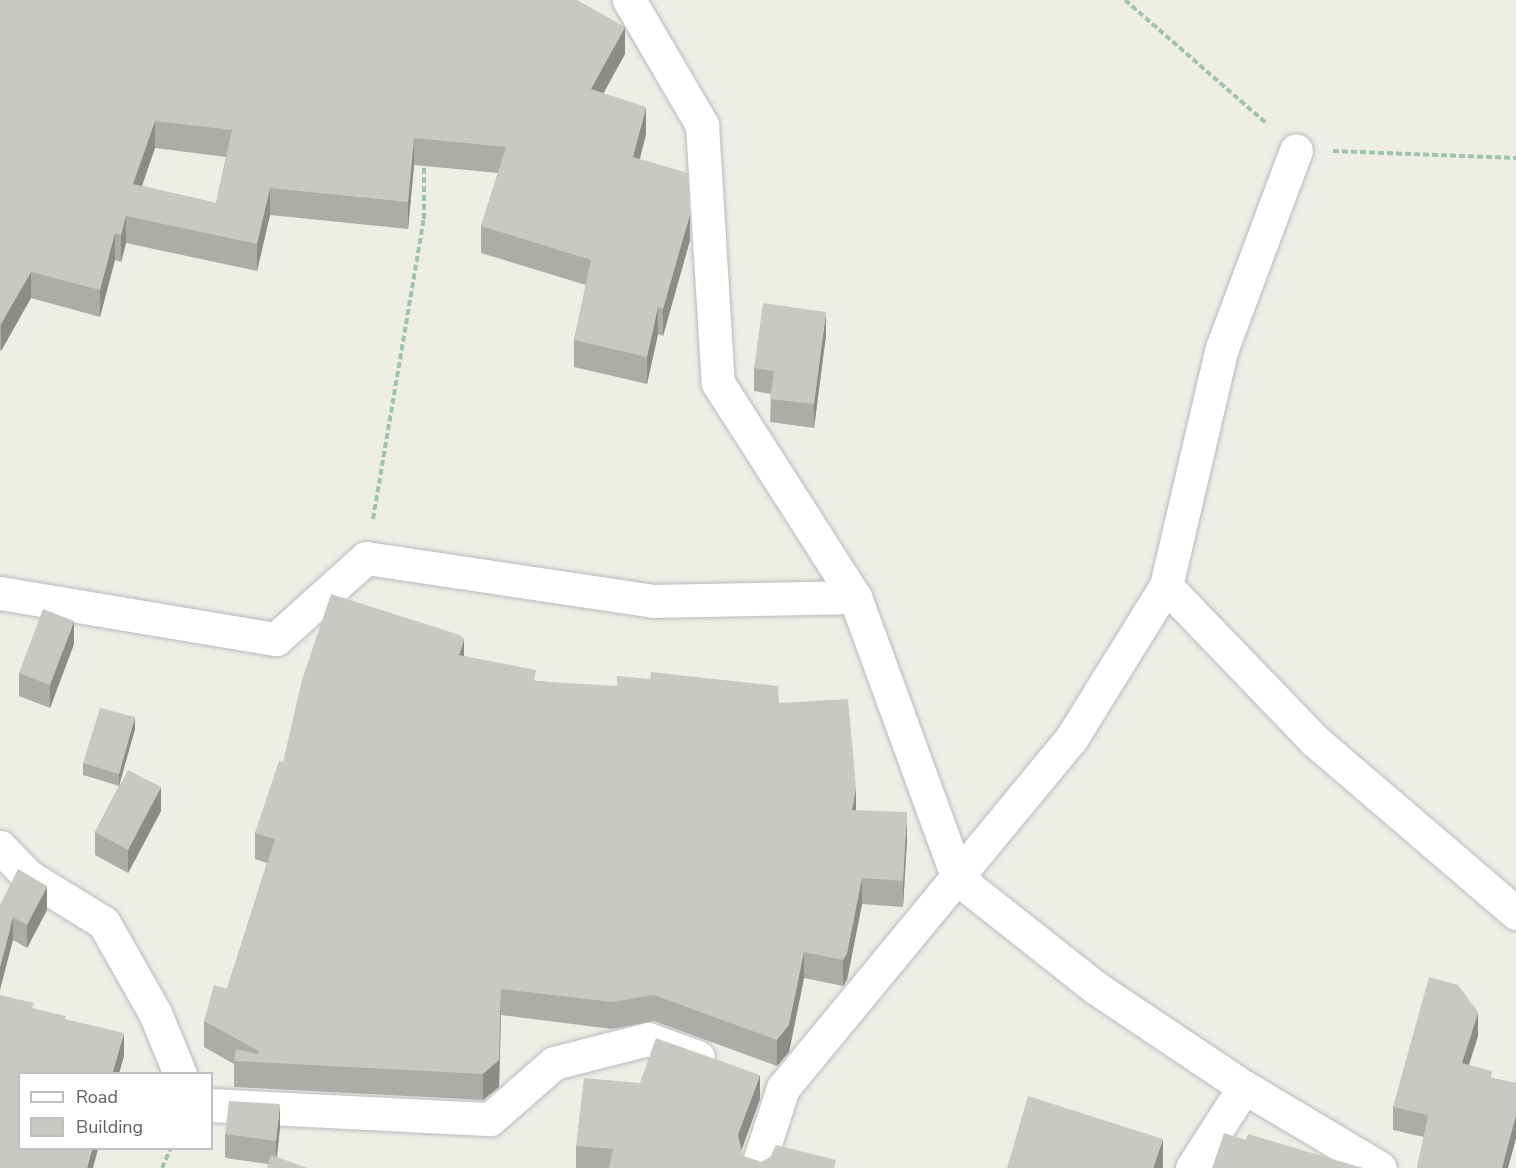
<!DOCTYPE html>
<html>
<head>
<meta charset="utf-8">
<style>
	body { margin:0 }
	#map { position:relative; width:1516px; height:1168px; overflow:hidden; background:#efeee6; font-family:"Nunito Sans",sans-serif }
	div>[style] { position:absolute }
	[style*='--x'] { left:calc(var(--x)*1px); top:calc(var(--y)*1px); width:calc(var(--w)*1px); rotate:calc(var(--a)*1deg) }
	.path>* { height:4px; margin-top:-2px; transform-origin:0; background:repeating-linear-gradient(90deg,#9fc4ad 0 6px,transparent 0 9px) }
	.roads { filter:drop-shadow(0 0 2px #b8babf) drop-shadow(0 0 2px #b8babf) }
	.minor>* { height:33px; margin:-16.5px; padding:0 16.5px; transform-origin:16.5px; border-radius:16.5px; background:#fff }
	.wall>* { inset:0; background:#aeaca8 }
	.shaded-wall>* { inset:0; background:#8d8c88 }
	.building>* { inset:0; background:#cac8c3 }
	span { translate:-50% -50%; white-space:nowrap; text-align:center; line-height:1.15; -webkit-text-stroke:4.5px #fff; paint-order:stroke }
	.legend { position:absolute; left:18px; top:1072px; width:195px; height:78px; box-sizing:border-box; background:#fff; border:2px solid #bfbfc1; margin:0; padding:8px 10px; list-style:none; font-size:18px; color:#5e6065 }
	.legend li { display:flex; align-items:center; gap:12px; height:30px }
	.legend b { width:30px; border:2px solid #bfbfc1 }
</style>
</head>
<body>
<div id="map">
	<div class="path">
		<div style="--x:1125;--y:0;--w:189;--a:41.1"></div>
		<div style="--x:1333;--y:151;--w:183;--a:2.2"></div>
		<div style="--x:373;--y:519;--w:304;--a:-80.4"></div>
		<div style="--x:424;--y:219;--w:57;--a:-90"></div>
		<div style="--x:162;--y:1168;--w:22;--a:-66"></div>
	</div>
	<div class="roads">
		<div class="minor">
			<div style="--x:629;--y:0;--w:145;--a:59.7"></div>
			<div style="--x:702;--y:125;--w:258;--a:86.5"></div>
			<div style="--x:718;--y:383;--w:254;--a:57.4"></div>
			<div style="--x:855;--y:597;--w:300;--a:69.9"></div>
			<div style="--x:958;--y:879;--w:176;--a:38.3"></div>
			<div style="--x:1096;--y:988;--w:178;--a:33.8"></div>
			<div style="--x:1244;--y:1087;--w:158;--a:30.8"></div>
			<div style="--x:1166;--y:586;--w:214;--a:46.1"></div>
			<div style="--x:1314;--y:740;--w:266;--a:40.6"></div>
			<div style="--x:0;--y:593;--w:280;--a:9.5"></div>
			<div style="--x:276;--y:639;--w:121;--a:-42"></div>
			<div style="--x:366;--y:558;--w:291;--a:8.5"></div>
			<div style="--x:654;--y:601;--w:201;--a:-1.1"></div>
			<div style="--x:0;--y:847;--w:40;--a:46"></div>
			<div style="--x:28;--y:876;--w:89;--a:31.7"></div>
			<div style="--x:104;--y:923;--w:103;--a:60.5"></div>
			<div style="--x:155;--y:1013;--w:66;--a:67.7"></div>
			<div style="--x:212;--y:1105;--w:278;--a:2.9"></div>
			<div style="--x:490;--y:1119;--w:85;--a:-41.2"></div>
			<div style="--x:554;--y:1063;--w:97;--a:-14.3"></div>
			<div style="--x:648;--y:1039;--w:53;--a:19.8"></div>
			<div style="--x:757;--y:1168;--w:84;--a:-72"></div>
			<div style="--x:783;--y:1088;--w:452;--a:-50.5"></div>
			<div style="--x:1071;--y:739;--w:180;--a:-58.2"></div>
			<div style="--x:1166;--y:586;--w:244;--a:-76.8"></div>
			<div style="--x:1222;--y:348;--w:211;--a:-69.5"></div>
			<div style="--x:1192;--y:1168;--w:96;--a:-57.3"></div>
		</div>
	</div>
	<div class="wall">
		<div style="clip-path:polygon(evenodd,0 0,625px 54px,603px 93px,646px 134px,640px 159px,690px 240px,663px 336px,658px 334px,647px 384px,574px 367px,574px 340px,586px 285px,481px 253px,481px 226px,498px 173px,414px 165px,408px 229px,270px 215px,257px 271px,126px 243px,121px 262px,115px 260px,100px 317px,31px 298px,1px 351px,0 350px,0 0,155px 148px,226px 157px,216px 203px,142px 186px,155px 148px)"></div>
		<div style="clip-path:polygon(826px 335px,814px 428px,770px 422px,771px 394px,754px 391px,754px 368px)"></div>
		<div style="clip-path:polygon(74px 644px,50px 708px,19px 696px,19px 673px)"></div>
		<div style="clip-path:polygon(464px 656px,536px 681px,779px 703px,856px 810px,907px 839px,903px 907px,862px 904px,847px 980px,843px 986px,804px 978px,789px 1052px,777px 1066px,654px 1021px,612px 1029px,501px 1015px,499px 1087px,483px 1100px,234px 1087px,234px 1064px,204px 1047px,204px 1021px,227px 989px,267px 863px,255px 859px,255px 833px,283px 762px)"></div>
		<div style="clip-path:polygon(135px 729px,119px 785px,161px 811px,128px 873px,95px 855px,95px 832px,119px 786px,83px 775px,83px 763px)"></div>
		<div style="clip-path:polygon(0 905px,47px 910px,27px 948px,13px 940px)"></div>
		<div style="clip-path:polygon(1478px 1036px,1469px 1065px,1492px 1078px,1516px 1083px,1516px 1138px,1508px 1168px,1417px 1168px,1424px 1137px,1393px 1130px,1393px 1107px)"></div>
		<div style="clip-path:polygon(760px 1099px,741px 1150px,743px 1156px,761px 1162px,836px 1168px,576px 1168px,576px 1146px)"></div>
		<div style="clip-path:polygon(280px 1127px,277px 1157px,268px 1164px,225px 1158px,225px 1134px)"></div>
	</div>
	<div class="shaded-wall">
		<div style="clip-path:polygon(625px 27px,625px 54px,591px 116px,591px 89px)"></div>
		<div style="clip-path:polygon(646px 107px,646px 134px,633px 184px,633px 157px)"></div>
		<div style="clip-path:polygon(155px 121px,155px 148px,133px 211px,133px 184px)"></div>
		<div style="clip-path:polygon(414px 138px,414px 165px,408px 229px,408px 202px)"></div>
		<div style="clip-path:polygon(270px 188px,270px 215px,257px 271px,257px 244px)"></div>
		<div style="clip-path:polygon(690px 214px,690px 240px,663px 336px,663px 309px)"></div>
		<div style="clip-path:polygon(126px 216px,126px 243px,121px 262px,121px 235px)"></div>
		<div style="clip-path:polygon(115px 233px,115px 260px,100px 317px,100px 290px)"></div>
		<div style="clip-path:polygon(31px 272px,31px 298px,1px 351px,1px 324px)"></div>
		<div style="clip-path:polygon(658px 307px,658px 334px,647px 384px,647px 357px)"></div>
		<div style="clip-path:polygon(826px 312px,826px 335px,814px 428px,814px 404px)"></div>
		<div style="clip-path:polygon(74px 621px,74px 644px,50px 708px,50px 685px)"></div>
		<div style="clip-path:polygon(464px 639px,464px 665px,459px 655px)"></div>
		<div style="clip-path:polygon(135px 717px,135px 729px,119px 786px,119px 774px)"></div>
		<div style="clip-path:polygon(161px 787px,161px 811px,128px 873px,128px 850px)"></div>
		<div style="clip-path:polygon(856px 787px,856px 813px,852px 810px)"></div>
		<div style="clip-path:polygon(907px 812px,907px 839px,903px 907px,903px 881px)"></div>
		<div style="clip-path:polygon(862px 878px,862px 904px,847px 980px,843px 986px,843px 960px)"></div>
		<div style="clip-path:polygon(47px 886px,47px 910px,27px 948px,27px 925px)"></div>
		<div style="clip-path:polygon(13px 917px,13px 940px,0 990px,0 967px)"></div>
		<div style="clip-path:polygon(804px 952px,804px 978px,789px 1052px,777px 1066px,777px 1040px)"></div>
		<div style="clip-path:polygon(501px 989px,501px 1015px,499px 1087px,483px 1100px,483px 1074px)"></div>
		<div style="clip-path:polygon(1478px 1012px,1478px 1036px,1462px 1086px,1462px 1063px)"></div>
		<div style="clip-path:polygon(124px 1033px,124px 1056px,119px 1074px,112px 1074px)"></div>
		<div style="clip-path:polygon(760px 1075px,760px 1099px,738px 1160px,738px 1135px)"></div>
		<div style="clip-path:polygon(280px 1104px,280px 1127px,276px 1165px,276px 1141px)"></div>
		<div style="clip-path:polygon(1516px 1115px,1516px 1138px,1508px 1168px,1502px 1168px)"></div>
		<div style="clip-path:polygon(1163px 1139px,1163px 1168px,1153px 1168px)"></div>
		<div style="clip-path:polygon(92px 1149px,98px 1149px,93px 1168px,87px 1168px)"></div>
	</div>
	<div class="building">
		<div style="clip-path:polygon(evenodd,0 0,577px 0,625px 27px,591px 89px,646px 107px,633px 157px,688px 173px,690px 214px,663px 309px,658px 307px,647px 357px,574px 340px,591px 260px,481px 226px,506px 147px,414px 138px,408px 202px,270px 188px,257px 244px,126px 216px,121px 235px,115px 233px,100px 290px,31px 272px,1px 324px,0 323px,0 0,155px 121px,232px 130px,216px 203px,133px 184px,155px 121px)"></div>
		<div style="clip-path:polygon(763px 303px,826px 312px,814px 404px,770px 399px,774px 371px,754px 368px)"></div>
		<div style="clip-path:polygon(331px 594px,460px 635px,464px 639px,459px 655px,536px 670px,534px 681px,617px 686px,617px 676px,650px 679px,651px 672px,778px 686px,779px 703px,848px 699px,856px 787px,852px 810px,907px 812px,903px 881px,862px 878px,847px 954px,843px 960px,804px 952px,789px 1025px,777px 1040px,654px 995px,612px 1002px,501px 989px,499px 1060px,483px 1074px,234px 1061px,236px 1049px,257px 1054px,259px 1051px,204px 1021px,214px 985px,227px 989px,275px 839px,255px 833px,279px 761px,283px 762px,302px 680px)"></div>
		<div style="clip-path:polygon(43px 609px,74px 621px,50px 685px,19px 673px)"></div>
		<div style="clip-path:polygon(100px 708px,135px 717px,119px 774px,83px 763px)"></div>
		<div style="clip-path:polygon(128px 770px,161px 787px,128px 850px,95px 832px)"></div>
		<div style="clip-path:polygon(18px 869px,47px 886px,27px 925px,13px 917px,0 967px,0 905px)"></div>
		<div style="clip-path:polygon(1429px 977px,1458px 985px,1478px 1012px,1462px 1063px,1492px 1071px,1491px 1078px,1516px 1083px,1516px 1115px,1502px 1168px,1417px 1168px,1428px 1115px,1393px 1107px)"></div>
		<div style="clip-path:polygon(0 995px,34px 1003px,32px 1008px,66px 1016px,65px 1019px,124px 1033px,112px 1074px,20px 1074px,20px 1149px,92px 1149px,87px 1168px,0 1168px)"></div>
		<div style="clip-path:polygon(656px 1038px,760px 1075px,738px 1135px,743px 1156px,761px 1162px,770px 1157px,776px 1145px,836px 1160px,834px 1168px,609px 1168px,613px 1149px,576px 1146px,584px 1078px,640px 1083px)"></div>
		<div style="clip-path:polygon(1028px 1096px,1163px 1139px,1153px 1168px,1007px 1168px)"></div>
		<div style="clip-path:polygon(229px 1101px,280px 1104px,276px 1141px,225px 1134px)"></div>
		<div style="clip-path:polygon(1224px 1133px,1246px 1140px,1248px 1134px,1363px 1168px,1212px 1168px)"></div>
		<div style="clip-path:polygon(271px 1155px,308px 1168px,267px 1168px)"></div>
	</div>
	<ul class="legend">
	<li><b style="height:8px;background:#fff"></b>Road</li>
	<li><b style="height:16px;background:#cac8c3"></b>Building</li>
	</ul>
</div>
</body>
</html>
